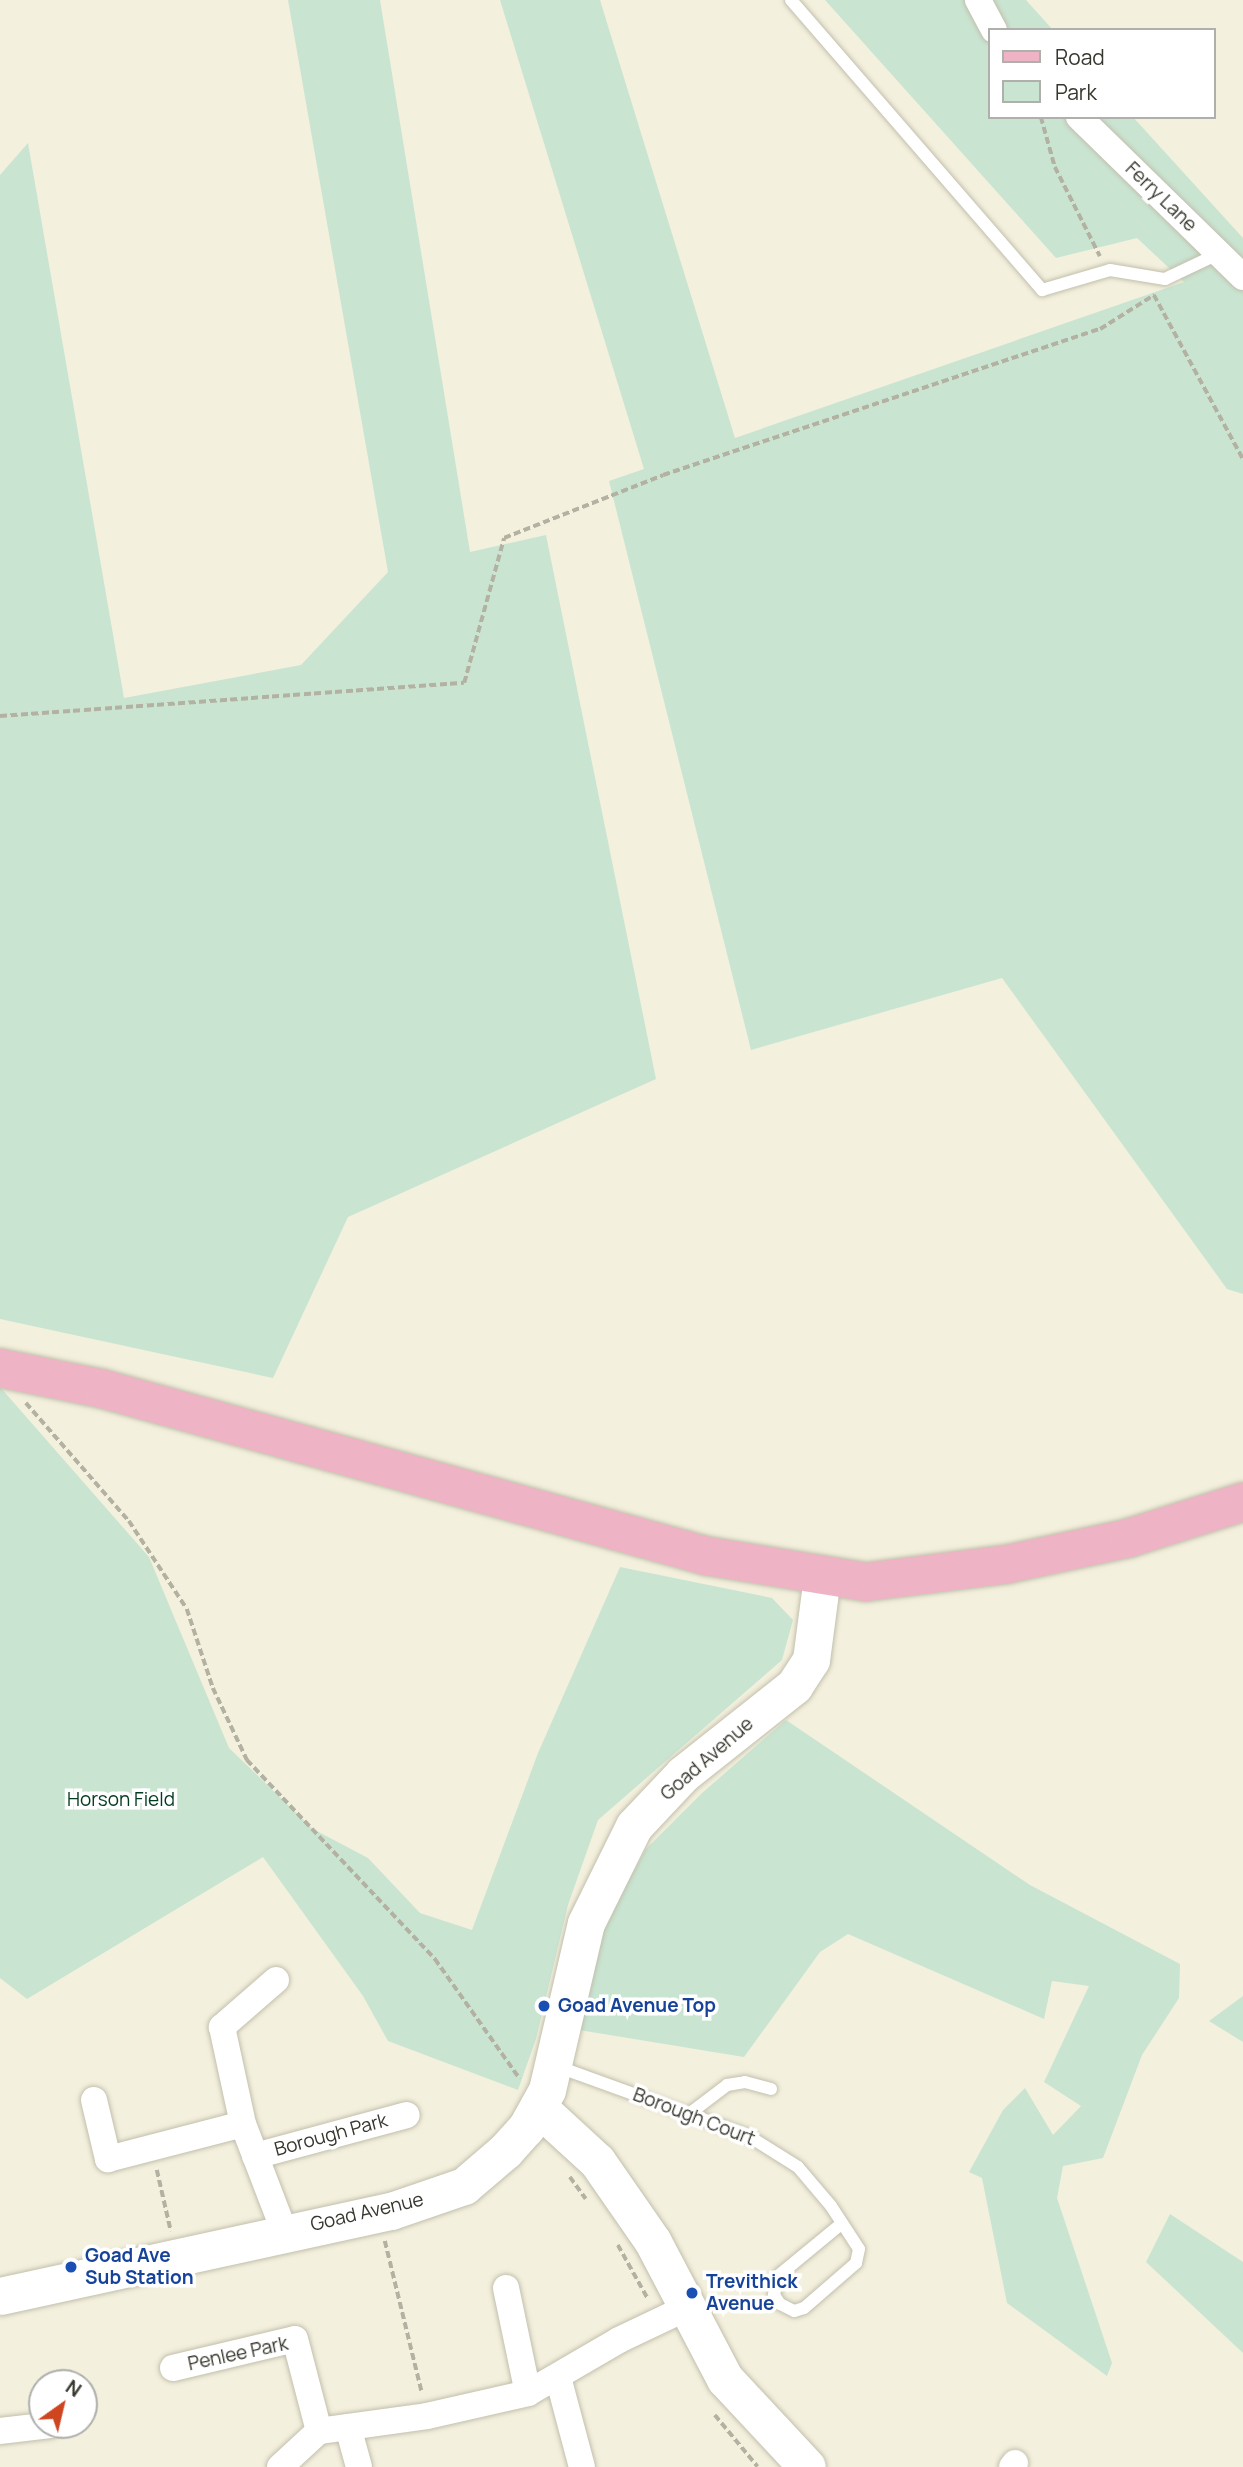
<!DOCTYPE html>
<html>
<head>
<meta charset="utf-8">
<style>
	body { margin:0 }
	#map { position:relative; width:1243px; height:2467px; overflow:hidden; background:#f3f0dd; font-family:Manrope,sans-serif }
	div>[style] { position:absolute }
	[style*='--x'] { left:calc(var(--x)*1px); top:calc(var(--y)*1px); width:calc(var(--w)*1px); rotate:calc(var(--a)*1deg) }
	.green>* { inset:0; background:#c9e5d2 }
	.path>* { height:3.5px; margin-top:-1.75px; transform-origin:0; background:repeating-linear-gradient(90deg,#b3b1a2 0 7px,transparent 0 10.5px) }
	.roads { filter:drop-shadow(0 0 2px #c2bfad) drop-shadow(0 0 2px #c2bfad) }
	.lane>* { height:12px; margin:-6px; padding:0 6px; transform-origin:6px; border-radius:6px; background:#fff }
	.street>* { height:26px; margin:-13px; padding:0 13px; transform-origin:13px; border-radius:13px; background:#fff }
	.secondary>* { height:37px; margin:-18.5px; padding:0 18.5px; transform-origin:18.5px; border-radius:18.5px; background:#fff }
	.primary>* { height:38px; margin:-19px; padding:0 19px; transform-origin:19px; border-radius:19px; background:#eeb4c5 }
	.dots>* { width:19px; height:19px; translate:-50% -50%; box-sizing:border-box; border:4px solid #fff; border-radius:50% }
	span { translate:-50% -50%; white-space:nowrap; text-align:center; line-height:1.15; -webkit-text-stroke:7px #fff; paint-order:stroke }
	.street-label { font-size:19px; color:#38372f }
	.park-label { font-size:19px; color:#013a1e }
	.transit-label { font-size:19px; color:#164399; font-weight:700 }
	.left { translate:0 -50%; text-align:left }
	.legend { position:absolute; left:988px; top:28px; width:228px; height:91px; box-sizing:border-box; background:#fff; border:2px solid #afafac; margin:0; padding:9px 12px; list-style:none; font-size:21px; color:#38372f }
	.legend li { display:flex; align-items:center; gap:14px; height:35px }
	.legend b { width:35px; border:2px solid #afafac }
	.north { position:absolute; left:28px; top:2369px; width:70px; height:70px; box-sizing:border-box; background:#fff; border:2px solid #afafac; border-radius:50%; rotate:34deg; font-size:19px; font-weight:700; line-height:28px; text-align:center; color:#38372f }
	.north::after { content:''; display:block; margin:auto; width:24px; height:32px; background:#ce4520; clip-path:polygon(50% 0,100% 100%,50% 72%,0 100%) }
</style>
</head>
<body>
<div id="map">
	<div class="green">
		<div style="clip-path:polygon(288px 0,380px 0,470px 552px,546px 535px,656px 1079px,348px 1217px,273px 1378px,0 1319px,0 175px,28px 143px,124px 698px,301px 665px,388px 572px)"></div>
		<div style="clip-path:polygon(500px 0,600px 0,735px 438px,1184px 282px,1137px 238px,1056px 258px,825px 0,1026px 0,1053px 30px,989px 30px,989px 117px,1133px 117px,1243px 238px,1243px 1294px,1227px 1289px,1002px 978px,751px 1050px,609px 481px,644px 469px)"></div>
		<div style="clip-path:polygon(0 1387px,149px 1557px,229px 1748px,313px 1829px,368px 1858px,420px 1913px,472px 1930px,538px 1753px,620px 1567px,772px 1598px,793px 1620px,782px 1660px,598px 1820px,568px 1905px,536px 2039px,518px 2090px,388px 2041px,363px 1996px,263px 1857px,27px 1999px,0 1978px)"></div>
		<div style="clip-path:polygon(786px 1720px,1030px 1885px,1180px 1964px,1179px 1998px,1142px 2055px,1103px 2158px,1063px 2166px,1057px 2198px,1112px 2363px,1107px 2376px,1007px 2303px,982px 2178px,969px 2172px,1003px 2110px,1025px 2088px,1053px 2135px,1081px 2106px,1044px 2082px,1089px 1986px,1052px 1981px,1044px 2019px,848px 1934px,820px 1952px,744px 2057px,579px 2030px,607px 1918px,646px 1849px,702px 1793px)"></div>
		<div style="clip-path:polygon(1243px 1996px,1243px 2042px,1209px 2021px)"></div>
		<div style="clip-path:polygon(1170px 2214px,1243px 2262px,1243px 2353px,1146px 2262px)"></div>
	</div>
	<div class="path">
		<div style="--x:1041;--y:117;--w:52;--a:74.4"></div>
		<div style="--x:1055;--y:167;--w:100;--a:63.2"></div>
		<div style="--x:1154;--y:295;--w:187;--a:61.5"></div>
		<div style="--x:0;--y:716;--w:465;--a:-4.1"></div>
		<div style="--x:464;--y:683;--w:150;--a:-74.6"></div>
		<div style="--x:504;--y:538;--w:171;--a:-21.6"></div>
		<div style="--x:663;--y:475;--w:461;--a:-18.5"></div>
		<div style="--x:1100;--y:329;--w:64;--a:-32.2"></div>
		<div style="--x:26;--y:1403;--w:157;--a:48.9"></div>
		<div style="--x:129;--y:1521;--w:105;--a:56.6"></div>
		<div style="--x:187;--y:1609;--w:83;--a:71.8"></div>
		<div style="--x:213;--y:1688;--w:80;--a:64.7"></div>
		<div style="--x:247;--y:1760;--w:274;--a:46.6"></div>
		<div style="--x:435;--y:1959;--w:147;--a:54.7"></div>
		<div style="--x:157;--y:2170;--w:63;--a:77.1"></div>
		<div style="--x:570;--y:2177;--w:27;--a:54"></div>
		<div style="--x:385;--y:2241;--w:156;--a:76.3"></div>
		<div style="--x:618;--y:2245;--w:60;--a:60.9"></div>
		<div style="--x:715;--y:2415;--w:67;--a:50.4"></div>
	</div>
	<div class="roads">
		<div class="lane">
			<div style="--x:791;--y:0;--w:384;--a:49.1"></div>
			<div style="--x:1042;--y:290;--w:71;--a:-16.4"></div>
			<div style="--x:1110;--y:270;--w:56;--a:9.3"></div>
			<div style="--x:1165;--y:279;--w:59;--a:-25.3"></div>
			<div style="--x:556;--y:2066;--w:203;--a:19.9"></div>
			<div style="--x:747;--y:2135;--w:60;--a:32.1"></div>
			<div style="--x:798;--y:2167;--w:51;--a:49.8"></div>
			<div style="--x:831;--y:2206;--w:51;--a:56.9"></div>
			<div style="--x:859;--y:2249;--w:14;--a:102"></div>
			<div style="--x:856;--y:2263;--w:69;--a:139.1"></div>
			<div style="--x:804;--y:2308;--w:10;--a:163"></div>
			<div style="--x:794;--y:2311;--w:16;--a:-153"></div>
			<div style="--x:780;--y:2304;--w:11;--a:-124"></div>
			<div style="--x:774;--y:2295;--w:19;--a:-78"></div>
			<div style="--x:778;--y:2276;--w:82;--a:-39.5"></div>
			<div style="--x:689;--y:2114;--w:48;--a:-37.3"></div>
			<div style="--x:727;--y:2085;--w:18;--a:-9"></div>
			<div style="--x:745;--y:2082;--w:27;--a:15"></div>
		</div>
		<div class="street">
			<div style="--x:978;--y:0;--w:34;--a:62"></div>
			<div style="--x:1079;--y:117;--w:229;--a:44.3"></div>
			<div style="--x:276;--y:1980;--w:72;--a:139"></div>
			<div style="--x:222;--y:2027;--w:99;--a:77.8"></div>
			<div style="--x:243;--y:2124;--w:115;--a:69"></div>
			<div style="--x:94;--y:2100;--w:61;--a:76.7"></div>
			<div style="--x:108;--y:2159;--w:139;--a:-14.5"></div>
			<div style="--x:255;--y:2156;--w:157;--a:-15.1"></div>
			<div style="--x:506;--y:2288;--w:107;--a:78.2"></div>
			<div style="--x:173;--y:2368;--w:125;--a:-13.4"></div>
			<div style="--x:295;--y:2339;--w:95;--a:75.4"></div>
			<div style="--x:558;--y:2377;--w:93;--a:75.1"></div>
			<div style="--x:348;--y:2427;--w:41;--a:74.6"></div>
			<div style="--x:0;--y:2431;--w:50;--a:-6.8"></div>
			<div style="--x:280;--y:2467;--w:53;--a:-42.7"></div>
			<div style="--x:319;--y:2431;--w:109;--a:-7.9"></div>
			<div style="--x:427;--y:2416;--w:104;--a:-12.8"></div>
			<div style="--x:528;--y:2393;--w:105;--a:-30.2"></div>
			<div style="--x:619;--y:2340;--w:74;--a:-25.5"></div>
			<div style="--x:1012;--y:2467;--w:5;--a:-53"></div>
		</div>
		<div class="secondary">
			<div style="--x:538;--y:2107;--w:80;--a:42.5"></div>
			<div style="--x:597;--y:2161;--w:98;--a:55.3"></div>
			<div style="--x:653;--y:2242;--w:155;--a:62.3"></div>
			<div style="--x:725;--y:2379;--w:120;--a:47"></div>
			<div style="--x:0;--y:2296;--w:400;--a:-12.3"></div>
			<div style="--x:391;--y:2211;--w:77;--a:-18.9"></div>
			<div style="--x:464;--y:2186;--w:54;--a:-40.5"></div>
			<div style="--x:505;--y:2151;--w:31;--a:-48"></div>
			<div style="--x:526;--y:2128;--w:43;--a:-61.1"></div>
			<div style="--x:547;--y:2090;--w:171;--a:-76.9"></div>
			<div style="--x:586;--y:1923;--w:108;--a:-63.7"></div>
			<div style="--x:634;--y:1826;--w:71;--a:-46.7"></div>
			<div style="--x:683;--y:1774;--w:142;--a:-38.4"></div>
			<div style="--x:794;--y:1686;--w:31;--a:-57"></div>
			<div style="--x:811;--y:1660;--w:84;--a:-82.5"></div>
		</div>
		<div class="primary">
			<div style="--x:0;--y:1368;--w:105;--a:11.5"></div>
			<div style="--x:103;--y:1389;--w:627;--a:15.46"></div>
			<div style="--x:707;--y:1556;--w:161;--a:9.3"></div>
			<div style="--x:866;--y:1582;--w:143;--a:-7.2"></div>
			<div style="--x:1008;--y:1564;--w:124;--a:-12.1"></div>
			<div style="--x:1129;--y:1538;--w:120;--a:-17.5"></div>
		</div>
	</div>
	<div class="dots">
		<div style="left:544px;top:2006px;background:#1a4fb4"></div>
		<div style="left:71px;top:2267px;background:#1a4fb4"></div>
		<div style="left:692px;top:2293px;background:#1a4fb4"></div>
	</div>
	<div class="street-label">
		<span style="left:1161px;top:197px;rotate:44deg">Ferry Lane</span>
		<span style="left:707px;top:1759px;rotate:-41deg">Goad Avenue</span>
		<span style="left:694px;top:2117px;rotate:21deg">Borough Court</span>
		<span style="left:331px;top:2135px;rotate:-15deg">Borough Park</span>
		<span style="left:367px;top:2212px;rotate:-13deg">Goad Avenue</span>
		<span style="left:238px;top:2354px;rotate:-12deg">Penlee Park</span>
	</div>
	<div class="park-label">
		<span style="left:121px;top:1800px">Horson Field</span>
	</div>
	<div class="transit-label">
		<span class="left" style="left:558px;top:2006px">Goad Avenue Top</span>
		<span class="left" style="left:85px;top:2267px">Goad Ave<br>Sub Station</span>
		<span class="left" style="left:706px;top:2293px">Trevithick<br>Avenue</span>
	</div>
	<ul class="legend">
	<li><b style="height:9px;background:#eeb4c5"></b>Road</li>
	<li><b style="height:19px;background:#c9e5d2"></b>Park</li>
	</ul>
	<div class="north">N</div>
</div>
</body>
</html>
